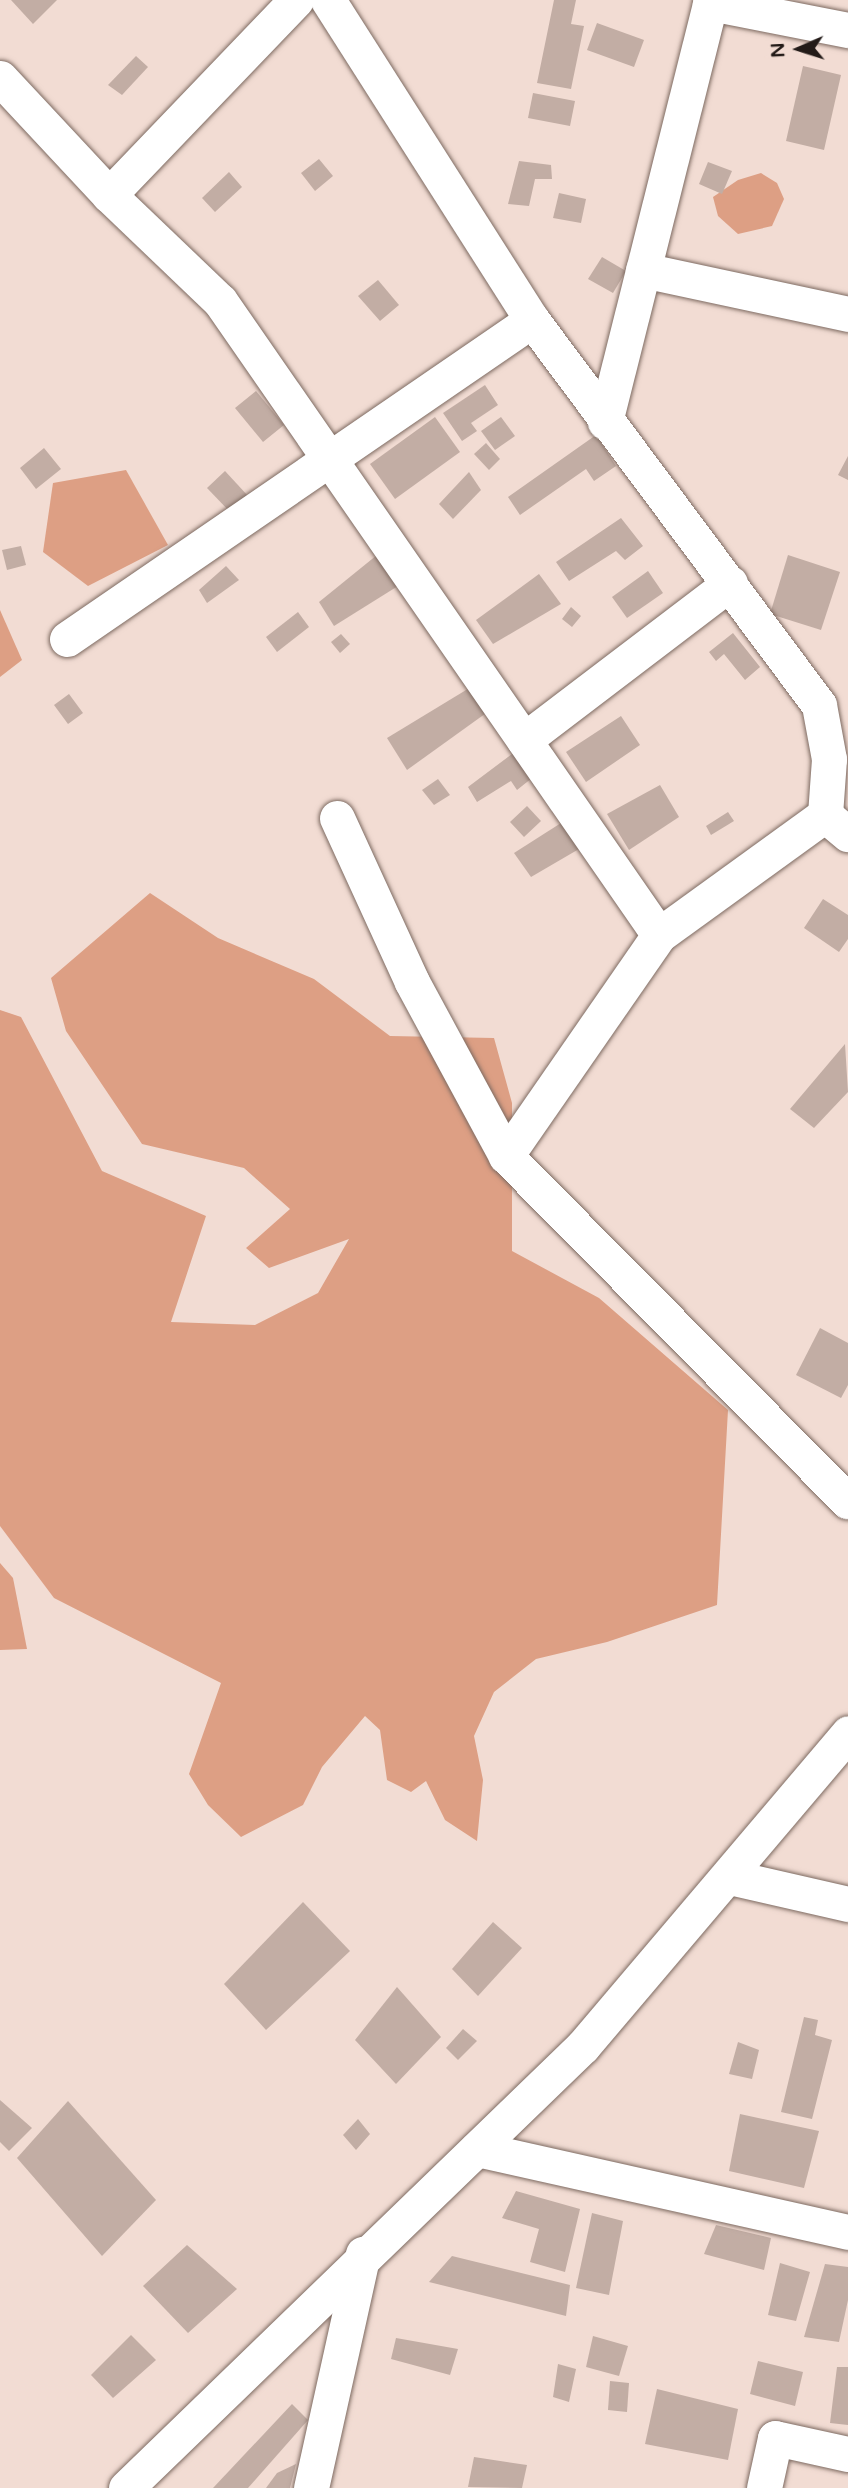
<!DOCTYPE html>
<html>
<head>
<meta charset="utf-8">
<style>
	body { margin:0 }
	#map { position:relative; width:848px; height:2488px; overflow:hidden; background:#f2dcd3; font-family:"Varela Round",sans-serif }
	div>[style] { position:absolute }
	[style*='--x'] { left:calc(var(--x)*1px); top:calc(var(--y)*1px); width:calc(var(--w)*1px); rotate:calc(var(--a)*1deg) }
	.green>* { inset:0; background:#dd9f84 }
	.building>* { inset:0; background:#c2ada4 }
	.roads { filter:drop-shadow(0 0 2px #7d6a61) drop-shadow(0 0 2px #7d6a61) }
	.minor>* { height:35px; margin:-17.5px; padding:0 17.5px; transform-origin:17.5px; border-radius:17.5px; background:#fff }
	span { translate:-50% -50%; white-space:nowrap; text-align:center; line-height:1.15; -webkit-text-stroke:7px #f2dcd3; paint-order:stroke }
	.north { position:absolute; left:764px; top:14px; width:70px; height:70px; -webkit-text-stroke:5px #f2dcd3; paint-order:stroke; rotate:267deg; font-size:19px; font-weight:700; line-height:28px; text-align:center; color:#231b18 }
	.north::after { content:''; display:block; margin:auto; width:24px; height:32px; background:#231b18; clip-path:polygon(50% 0,100% 100%,50% 72%,0 100%) }
</style>
</head>
<body>
<div id="map">
	<div class="green">
		<div style="clip-path:polygon(761px 173px,777px 183px,784px 199px,772px 226px,738px 234px,718px 216px,713px 197px,738px 180px)"></div>
		<div style="clip-path:polygon(126px 470px,168px 545px,88px 586px,43px 552px,53px 483px)"></div>
		<div style="clip-path:polygon(0 610px,22px 660px,0 677px)"></div>
		<div style="clip-path:polygon(150px 893px,218px 938px,314px 979px,390px 1036px,494px 1038px,512px 1103px,512px 1251px,599px 1298px,728px 1410px,717px 1605px,607px 1642px,536px 1659px,494px 1692px,474px 1736px,483px 1780px,477px 1841px,445px 1820px,426px 1781px,411px 1792px,387px 1780px,380px 1730px,365px 1716px,322px 1767px,303px 1805px,241px 1837px,208px 1805px,189px 1774px,221px 1683px,54px 1598px,0 1526px,0 1010px,21px 1017px,102px 1171px,206px 1216px,171px 1322px,255px 1325px,318px 1293px,349px 1239px,269px 1268px,246px 1248px,290px 1209px,244px 1168px,142px 1144px,66px 1031px,51px 978px)"></div>
		<div style="clip-path:polygon(0 1563px,13px 1578px,27px 1649px,0 1650px)"></div>
	</div>
	<div class="building">
		<div style="clip-path:polygon(11px 0,57px 0,33px 24px)"></div>
		<div style="clip-path:polygon(554px 0,576px 0,571px 24px,584px 26px,571px 89px,537px 83px)"></div>
		<div style="clip-path:polygon(597px 23px,644px 40px,634px 67px,587px 50px)"></div>
		<div style="clip-path:polygon(136px 56px,148px 67px,122px 95px,108px 85px)"></div>
		<div style="clip-path:polygon(803px 66px,841px 75px,824px 150px,786px 141px)"></div>
		<div style="clip-path:polygon(533px 93px,575px 101px,570px 126px,528px 118px)"></div>
		<div style="clip-path:polygon(319px 159px,333px 176px,315px 191px,301px 173px)"></div>
		<div style="clip-path:polygon(519px 161px,551px 165px,552px 179px,535px 179px,529px 206px,508px 204px)"></div>
		<div style="clip-path:polygon(708px 162px,732px 171px,722px 194px,699px 184px)"></div>
		<div style="clip-path:polygon(229px 172px,242px 187px,215px 212px,202px 198px)"></div>
		<div style="clip-path:polygon(559px 193px,586px 199px,581px 223px,553px 218px)"></div>
		<div style="clip-path:polygon(602px 257px,626px 271px,613px 293px,588px 279px)"></div>
		<div style="clip-path:polygon(378px 280px,399px 305px,380px 321px,358px 296px)"></div>
		<div style="clip-path:polygon(485px 385px,498px 405px,471px 423px,477px 431px,462px 441px,443px 413px)"></div>
		<div style="clip-path:polygon(256px 391px,284px 425px,263px 442px,235px 408px)"></div>
		<div style="clip-path:polygon(435px 417px,460px 452px,395px 499px,370px 464px)"></div>
		<div style="clip-path:polygon(501px 417px,515px 436px,495px 450px,481px 431px)"></div>
		<div style="clip-path:polygon(596px 435px,616px 466px,594px 481px,586px 469px,520px 515px,508px 497px)"></div>
		<div style="clip-path:polygon(486px 443px,500px 459px,489px 470px,474px 454px)"></div>
		<div style="clip-path:polygon(44px 448px,61px 469px,36px 489px,20px 468px)"></div>
		<div style="clip-path:polygon(848px 456px,848px 480px,838px 475px)"></div>
		<div style="clip-path:polygon(225px 471px,249px 497px,231px 513px,207px 488px)"></div>
		<div style="clip-path:polygon(469px 472px,481px 490px,453px 519px,439px 504px)"></div>
		<div style="clip-path:polygon(621px 518px,643px 546px,625px 560px,616px 551px,569px 581px,556px 562px)"></div>
		<div style="clip-path:polygon(21px 546px,26px 565px,7px 570px,2px 550px)"></div>
		<div style="clip-path:polygon(377px 555px,398px 586px,334px 626px,319px 602px)"></div>
		<div style="clip-path:polygon(788px 555px,840px 572px,821px 630px,770px 614px)"></div>
		<div style="clip-path:polygon(226px 566px,239px 580px,207px 603px,199px 590px)"></div>
		<div style="clip-path:polygon(648px 571px,663px 593px,627px 618px,612px 597px)"></div>
		<div style="clip-path:polygon(539px 574px,561px 604px,493px 644px,476px 620px)"></div>
		<div style="clip-path:polygon(571px 607px,581px 616px,572px 627px,562px 619px)"></div>
		<div style="clip-path:polygon(298px 612px,309px 627px,277px 652px,266px 637px)"></div>
		<div style="clip-path:polygon(733px 633px,760px 667px,745px 680px,724px 654px,716px 661px,709px 652px)"></div>
		<div style="clip-path:polygon(341px 634px,350px 644px,340px 653px,331px 642px)"></div>
		<div style="clip-path:polygon(471px 687px,489px 711px,407px 770px,387px 738px)"></div>
		<div style="clip-path:polygon(69px 694px,83px 713px,68px 724px,54px 705px)"></div>
		<div style="clip-path:polygon(621px 716px,640px 745px,586px 782px,566px 752px)"></div>
		<div style="clip-path:polygon(516px 751px,532px 778px,517px 790px,511px 781px,477px 802px,468px 787px)"></div>
		<div style="clip-path:polygon(438px 779px,450px 795px,434px 805px,422px 790px)"></div>
		<div style="clip-path:polygon(660px 785px,679px 817px,629px 850px,607px 814px)"></div>
		<div style="clip-path:polygon(527px 806px,541px 821px,524px 837px,510px 822px)"></div>
		<div style="clip-path:polygon(728px 812px,734px 821px,711px 835px,706px 826px)"></div>
		<div style="clip-path:polygon(561px 823px,579px 849px,531px 877px,514px 853px)"></div>
		<div style="clip-path:polygon(823px 899px,848px 915px,848px 939px,839px 952px,804px 928px)"></div>
		<div style="clip-path:polygon(845px 1044px,848px 1092px,814px 1128px,790px 1109px)"></div>
		<div style="clip-path:polygon(820px 1328px,848px 1343px,848px 1385px,841px 1398px,796px 1375px)"></div>
		<div style="clip-path:polygon(303px 1902px,350px 1951px,266px 2030px,224px 1984px)"></div>
		<div style="clip-path:polygon(493px 1922px,522px 1948px,478px 1996px,452px 1969px)"></div>
		<div style="clip-path:polygon(397px 1987px,441px 2037px,396px 2084px,355px 2040px)"></div>
		<div style="clip-path:polygon(804px 2017px,818px 2020px,815px 2035px,832px 2040px,812px 2119px,781px 2112px)"></div>
		<div style="clip-path:polygon(463px 2029px,477px 2041px,458px 2060px,446px 2048px)"></div>
		<div style="clip-path:polygon(738px 2042px,759px 2050px,752px 2079px,729px 2074px)"></div>
		<div style="clip-path:polygon(0 2100px,32px 2128px,9px 2151px,0 2142px)"></div>
		<div style="clip-path:polygon(68px 2101px,156px 2200px,102px 2256px,17px 2158px)"></div>
		<div style="clip-path:polygon(740px 2114px,819px 2131px,804px 2188px,729px 2171px)"></div>
		<div style="clip-path:polygon(358px 2119px,370px 2134px,356px 2150px,343px 2135px)"></div>
		<div style="clip-path:polygon(516px 2191px,580px 2209px,565px 2272px,530px 2262px,539px 2229px,502px 2218px)"></div>
		<div style="clip-path:polygon(592px 2213px,623px 2221px,609px 2295px,576px 2288px)"></div>
		<div style="clip-path:polygon(716px 2225px,771px 2238px,764px 2270px,704px 2254px)"></div>
		<div style="clip-path:polygon(187px 2245px,237px 2289px,188px 2333px,143px 2286px)"></div>
		<div style="clip-path:polygon(452px 2256px,570px 2285px,566px 2316px,429px 2282px)"></div>
		<div style="clip-path:polygon(780px 2263px,810px 2272px,796px 2321px,768px 2315px)"></div>
		<div style="clip-path:polygon(825px 2264px,848px 2267px,848px 2300px,839px 2342px,804px 2337px)"></div>
		<div style="clip-path:polygon(131px 2335px,156px 2360px,113px 2398px,91px 2375px)"></div>
		<div style="clip-path:polygon(593px 2336px,628px 2346px,619px 2376px,586px 2367px)"></div>
		<div style="clip-path:polygon(396px 2338px,458px 2349px,450px 2375px,391px 2359px)"></div>
		<div style="clip-path:polygon(758px 2361px,803px 2372px,795px 2406px,750px 2394px)"></div>
		<div style="clip-path:polygon(558px 2364px,576px 2369px,569px 2402px,553px 2397px)"></div>
		<div style="clip-path:polygon(837px 2367px,848px 2367px,848px 2425px,830px 2423px)"></div>
		<div style="clip-path:polygon(610px 2381px,629px 2383px,627px 2412px,608px 2410px)"></div>
		<div style="clip-path:polygon(657px 2389px,738px 2409px,728px 2460px,645px 2444px)"></div>
		<div style="clip-path:polygon(292px 2404px,308px 2420px,248px 2488px,213px 2488px)"></div>
		<div style="clip-path:polygon(474px 2457px,527px 2465px,522px 2488px,468px 2487px)"></div>
		<div style="clip-path:polygon(296px 2464px,290px 2488px,266px 2488px,277px 2473px)"></div>
	</div>
	<div class="roads">
		<div class="minor">
			<div style="--x:328;--y:0;--w:379;--a:57.5"></div>
			<div style="--x:532;--y:320;--w:480;--a:53.3"></div>
			<div style="--x:819;--y:705;--w:55;--a:79.5"></div>
			<div style="--x:829;--y:759;--w:56;--a:94.1"></div>
			<div style="--x:710;--y:3;--w:141;--a:11.1"></div>
			<div style="--x:0;--y:78;--w:160;--a:47"></div>
			<div style="--x:109;--y:195;--w:270;--a:-46.2"></div>
			<div style="--x:109;--y:195;--w:153;--a:43.7"></div>
			<div style="--x:220;--y:301;--w:771;--a:55.3"></div>
			<div style="--x:643;--y:270;--w:210;--a:12.1"></div>
			<div style="--x:605;--y:422;--w:435;--a:-75.9"></div>
			<div style="--x:67;--y:639;--w:564;--a:-34.45"></div>
			<div style="--x:524;--y:740;--w:259;--a:-37.3"></div>
			<div style="--x:825;--y:815;--w:30;--a:40"></div>
			<div style="--x:337;--y:818;--w:180;--a:65.4"></div>
			<div style="--x:412;--y:982;--w:198;--a:61.6"></div>
			<div style="--x:506;--y:1156;--w:486;--a:45.3"></div>
			<div style="--x:506;--y:1156;--w:269;--a:-55.3"></div>
			<div style="--x:659;--y:935;--w:205;--a:-35.9"></div>
			<div style="--x:730;--y:1877;--w:121;--a:12.9"></div>
			<div style="--x:477;--y:2149;--w:380;--a:12.6"></div>
			<div style="--x:126;--y:2488;--w:636;--a:-44.04"></div>
			<div style="--x:583;--y:2046;--w:410;--a:-49.7"></div>
			<div style="--x:311;--y:2488;--w:240;--a:-77.5"></div>
			<div style="--x:764;--y:2488;--w:51;--a:-77.6"></div>
			<div style="--x:775;--y:2438;--w:75;--a:12.4"></div>
		</div>
	</div>
	<div class="north">N</div>
</div>
</body>
</html>
